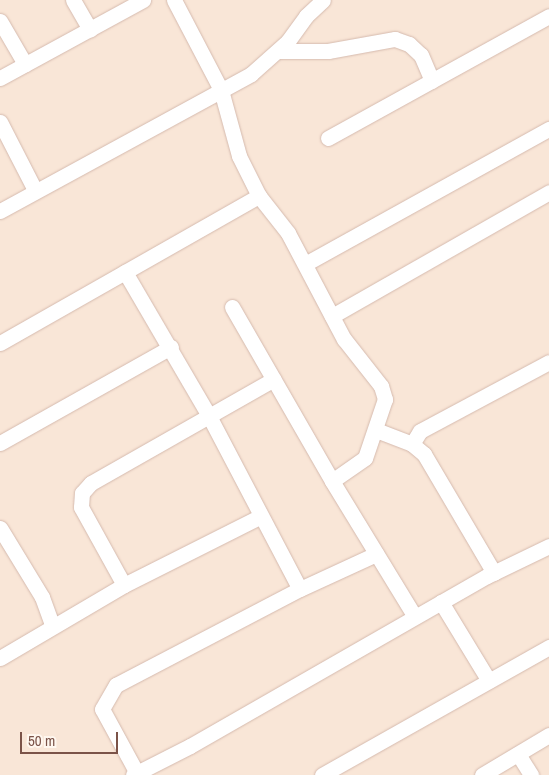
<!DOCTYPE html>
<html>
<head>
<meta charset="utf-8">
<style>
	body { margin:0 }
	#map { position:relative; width:549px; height:775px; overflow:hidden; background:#fef2e7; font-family:"Archivo Narrow",sans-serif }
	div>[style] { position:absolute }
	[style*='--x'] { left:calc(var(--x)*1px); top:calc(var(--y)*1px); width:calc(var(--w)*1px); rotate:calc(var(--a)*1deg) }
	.residential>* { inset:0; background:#f9e6d7 }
	.roads { filter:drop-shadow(0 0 1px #d5baae) drop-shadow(0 0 1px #d5baae) }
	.minor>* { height:15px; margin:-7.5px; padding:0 7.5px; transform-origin:7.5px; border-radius:7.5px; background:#fff }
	span { translate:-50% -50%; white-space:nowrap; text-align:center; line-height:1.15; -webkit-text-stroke:4px #fff7ef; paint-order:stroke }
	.scale { position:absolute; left:20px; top:732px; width:98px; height:22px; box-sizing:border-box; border:2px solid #7b5348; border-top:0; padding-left:6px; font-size:15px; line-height:18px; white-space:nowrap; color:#7b5348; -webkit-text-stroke:4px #fff7ef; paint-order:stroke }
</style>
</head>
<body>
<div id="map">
	<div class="residential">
		<div style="clip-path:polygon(0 0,549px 0,549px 775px,0 775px)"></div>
	</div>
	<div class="roads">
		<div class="minor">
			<div style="--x:73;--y:0;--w:34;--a:60"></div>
			<div style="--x:174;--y:0;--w:102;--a:62.4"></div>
			<div style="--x:221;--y:90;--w:68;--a:74.7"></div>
			<div style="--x:239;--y:156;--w:45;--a:63.4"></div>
			<div style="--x:259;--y:196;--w:47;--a:51.9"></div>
			<div style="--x:288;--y:233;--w:120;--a:62.2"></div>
			<div style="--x:344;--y:339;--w:60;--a:51.8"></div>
			<div style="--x:381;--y:386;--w:14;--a:73"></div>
			<div style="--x:385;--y:399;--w:62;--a:108.7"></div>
			<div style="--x:365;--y:458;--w:40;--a:145.1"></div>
			<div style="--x:0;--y:21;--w:50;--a:59.8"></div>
			<div style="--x:278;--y:51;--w:50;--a:0"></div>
			<div style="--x:328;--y:51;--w:68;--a:-10.2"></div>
			<div style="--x:395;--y:39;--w:15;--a:20"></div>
			<div style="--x:409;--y:44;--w:16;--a:43"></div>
			<div style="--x:421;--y:55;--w:28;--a:67"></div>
			<div style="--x:0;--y:78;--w:163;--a:-28.6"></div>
			<div style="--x:0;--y:122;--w:76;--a:62.8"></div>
			<div style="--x:328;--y:138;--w:252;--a:-28.9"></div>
			<div style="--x:0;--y:211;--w:286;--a:-28.6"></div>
			<div style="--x:251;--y:74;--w:50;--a:-41.7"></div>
			<div style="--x:288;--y:41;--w:31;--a:-54"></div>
			<div style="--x:306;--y:16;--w:23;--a:-43"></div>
			<div style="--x:305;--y:264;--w:279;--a:-29"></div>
			<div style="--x:125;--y:272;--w:167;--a:59.7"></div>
			<div style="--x:209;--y:416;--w:195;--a:62.3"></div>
			<div style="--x:232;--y:307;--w:201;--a:60.1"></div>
			<div style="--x:332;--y:481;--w:159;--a:58.6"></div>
			<div style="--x:332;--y:316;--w:250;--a:-29.7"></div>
			<div style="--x:0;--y:343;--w:298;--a:-29.6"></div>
			<div style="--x:376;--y:430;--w:39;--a:21"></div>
			<div style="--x:412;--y:444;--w:16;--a:40"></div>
			<div style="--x:424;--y:454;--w:138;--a:59.5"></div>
			<div style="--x:0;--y:443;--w:196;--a:-29.3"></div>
			<div style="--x:412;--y:444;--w:15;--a:-58"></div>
			<div style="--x:420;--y:431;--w:146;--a:-28.1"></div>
			<div style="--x:0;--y:528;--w:81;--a:58.7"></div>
			<div style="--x:42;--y:597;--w:30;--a:70"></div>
			<div style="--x:124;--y:585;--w:89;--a:-118.9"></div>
			<div style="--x:81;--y:507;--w:14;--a:-86"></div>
			<div style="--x:82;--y:493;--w:13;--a:-48"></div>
			<div style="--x:91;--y:483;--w:210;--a:-29.6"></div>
			<div style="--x:441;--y:602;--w:92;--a:58.7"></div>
			<div style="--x:0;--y:658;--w:144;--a:-30.5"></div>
			<div style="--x:124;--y:585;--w:153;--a:-26.7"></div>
			<div style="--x:518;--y:754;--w:25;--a:58"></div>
			<div style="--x:133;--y:775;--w:64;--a:-27"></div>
			<div style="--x:190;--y:746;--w:342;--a:-29.8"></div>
			<div style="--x:487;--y:576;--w:69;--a:-25.8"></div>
			<div style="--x:138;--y:775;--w:75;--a:-118.6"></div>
			<div style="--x:102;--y:709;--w:28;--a:-60"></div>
			<div style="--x:116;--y:685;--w:208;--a:-27.6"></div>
			<div style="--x:300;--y:589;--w:84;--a:-24.7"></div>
			<div style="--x:322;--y:775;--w:261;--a:-29.4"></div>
			<div style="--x:482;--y:775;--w:78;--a:-30.8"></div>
		</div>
	</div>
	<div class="scale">50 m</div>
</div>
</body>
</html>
